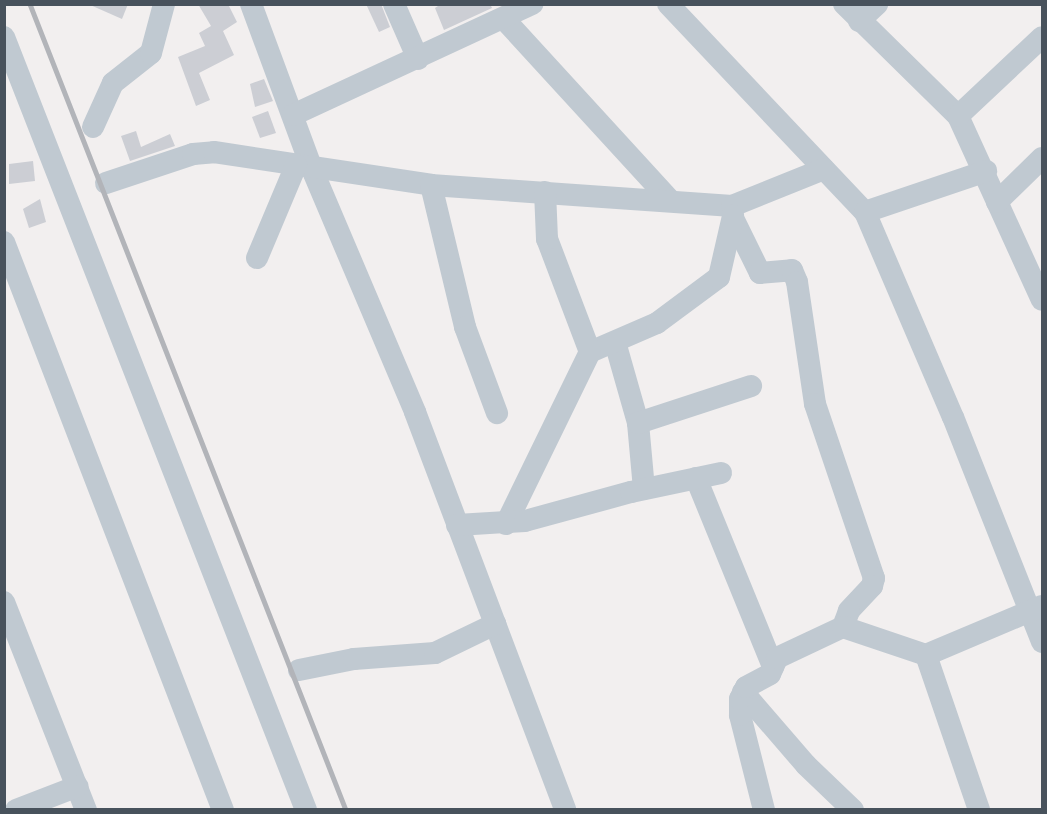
<!DOCTYPE html>
<html>
<head>
<meta charset="utf-8">
<style>
	body { margin:0 }
	#map { position:relative; width:1047px; height:814px; overflow:hidden; background:#f2efef; font-family:"Golos Text",sans-serif }
	div>[style] { position:absolute }
	[style*='--x'] { left:calc(var(--x)*1px); top:calc(var(--y)*1px); width:calc(var(--w)*1px); rotate:calc(var(--a)*1deg) }
	.building>* { inset:0; background:#ccced4 }
	.minor>* { height:22px; margin:-11px; padding:0 11px; transform-origin:11px; border-radius:11px; background:#c0c9d1 }
	.rail>* { height:4.5px; margin:-2.25px; padding:0 2.25px; transform-origin:2.25px; border-radius:2.25px; background:#b2b4b9 }
	span { translate:-50% -50%; white-space:nowrap; text-align:center; line-height:1.15; -webkit-text-stroke:5px #fff; paint-order:stroke }
	.frame { position:absolute; inset:0; border:6px solid #48525c; pointer-events:none }
</style>
</head>
<body>
<div id="map">
	<div class="building">
		<div style="clip-path:polygon(88px 4px,128px 4px,122px 19px)"></div>
		<div style="clip-path:polygon(198px 4px,228px 4px,237px 22px,223px 31px,234px 55px,199px 73px,210px 100px,196px 106px,178px 57px,205px 46px,199px 33px,211px 26px)"></div>
		<div style="clip-path:polygon(366px 4px,381px 4px,390px 27px,379px 32px)"></div>
		<div style="clip-path:polygon(441px 4px,490px 4px,492px 8px,444px 30px,435px 8px)"></div>
		<div style="clip-path:polygon(264px 79px,273px 101px,255px 107px,250px 84px)"></div>
		<div style="clip-path:polygon(268px 111px,276px 133px,260px 138px,252px 117px)"></div>
		<div style="clip-path:polygon(136px 131px,141px 147px,170px 134px,175px 146px,130px 161px,121px 136px)"></div>
		<div style="clip-path:polygon(33px 161px,35px 181px,9px 184px,9px 164px)"></div>
		<div style="clip-path:polygon(40px 199px,46px 222px,29px 228px,23px 209px)"></div>
	</div>
	<div class="minor">
		<div style="--x:251;--y:4;--w:176;--a:69.7"></div>
		<div style="--x:312;--y:169;--w:264;--a:67"></div>
		<div style="--x:415;--y:412;--w:425;--a:69.3"></div>
		<div style="--x:394;--y:4;--w:60;--a:66.4"></div>
		<div style="--x:668;--y:4;--w:286;--a:46.6"></div>
		<div style="--x:865;--y:212;--w:223;--a:66.8"></div>
		<div style="--x:953;--y:417;--w:242;--a:68.4"></div>
		<div style="--x:844;--y:4;--w:160;--a:44.5"></div>
		<div style="--x:958;--y:116;--w:202;--a:65.5"></div>
		<div style="--x:504;--y:19;--w:247;--a:47.5"></div>
		<div style="--x:859;--y:21;--w:25;--a:-43"></div>
		<div style="--x:4;--y:37;--w:830;--a:68.66"></div>
		<div style="--x:293;--y:115;--w:264;--a:-24.9"></div>
		<div style="--x:958;--y:116;--w:115;--a:-43.2"></div>
		<div style="--x:93;--y:127;--w:48;--a:-65.6"></div>
		<div style="--x:113;--y:83;--w:48;--a:-38.3"></div>
		<div style="--x:151;--y:53;--w:51;--a:-75.1"></div>
		<div style="--x:106;--y:183;--w:92;--a:-18.4"></div>
		<div style="--x:193;--y:154;--w:21;--a:-5"></div>
		<div style="--x:214;--y:152;--w:219;--a:8.6"></div>
		<div style="--x:431;--y:185;--w:302;--a:4"></div>
		<div style="--x:732;--y:206;--w:99;--a:-21.9"></div>
		<div style="--x:431;--y:185;--w:146;--a:76.5"></div>
		<div style="--x:465;--y:327;--w:92;--a:69.6"></div>
		<div style="--x:997;--y:202;--w:63;--a:-44.4"></div>
		<div style="--x:865;--y:212;--w:128;--a:-18.7"></div>
		<div style="--x:733;--y:218;--w:61;--a:63.9"></div>
		<div style="--x:760;--y:273;--w:32;--a:-5"></div>
		<div style="--x:792;--y:270;--w:13;--a:67"></div>
		<div style="--x:797;--y:282;--w:123;--a:81.6"></div>
		<div style="--x:815;--y:404;--w:184;--a:71.3"></div>
		<div style="--x:874;--y:578;--w:8;--a:104"></div>
		<div style="--x:872;--y:586;--w:34;--a:133"></div>
		<div style="--x:849;--y:611;--w:17;--a:111"></div>
		<div style="--x:4;--y:242;--w:609;--a:68.92"></div>
		<div style="--x:257;--y:258;--w:101;--a:-67.2"></div>
		<div style="--x:615;--y:342;--w:84;--a:74.1"></div>
		<div style="--x:638;--y:423;--w:66;--a:84.8"></div>
		<div style="--x:590;--y:352;--w:73;--a:-23.4"></div>
		<div style="--x:657;--y:323;--w:77;--a:-36.6"></div>
		<div style="--x:719;--y:277;--w:63;--a:-77.1"></div>
		<div style="--x:638;--y:423;--w:119;--a:-18.1"></div>
		<div style="--x:696;--y:478;--w:204;--a:67.8"></div>
		<div style="--x:506;--y:524;--w:191;--a:-64"></div>
		<div style="--x:590;--y:352;--w:121;--a:-110.8"></div>
		<div style="--x:547;--y:239;--w:47;--a:-92.4"></div>
		<div style="--x:457;--y:525;--w:68;--a:-3.4"></div>
		<div style="--x:525;--y:521;--w:110;--a:-15.3"></div>
		<div style="--x:631;--y:492;--w:92;--a:-11.9"></div>
		<div style="--x:4;--y:602;--w:224;--a:68.5"></div>
		<div style="--x:926;--y:655;--w:164;--a:71.1"></div>
		<div style="--x:299;--y:670;--w:56;--a:-11.3"></div>
		<div style="--x:354;--y:659;--w:81;--a:-4.2"></div>
		<div style="--x:435;--y:653;--w:67;--a:-25.8"></div>
		<div style="--x:743;--y:692;--w:96;--a:49.2"></div>
		<div style="--x:806;--y:765;--w:65;--a:43.8"></div>
		<div style="--x:16;--y:810;--w:66;--a:-21.2"></div>
		<div style="--x:764;--y:810;--w:98;--a:-104.2"></div>
		<div style="--x:740;--y:715;--w:16;--a:-90"></div>
		<div style="--x:740;--y:699;--w:13;--a:-63"></div>
		<div style="--x:746;--y:687;--w:27;--a:-28"></div>
		<div style="--x:770;--y:674;--w:17;--a:-66"></div>
		<div style="--x:777;--y:658;--w:73;--a:-25.2"></div>
		<div style="--x:843;--y:627;--w:88;--a:18.6"></div>
		<div style="--x:926;--y:655;--w:126;--a:-22.9"></div>
	</div>
	<div class="rail">
		<div style="--x:30;--y:4;--w:866;--a:68.59"></div>
	</div>
	<div class="frame"></div>
</div>
</body>
</html>
